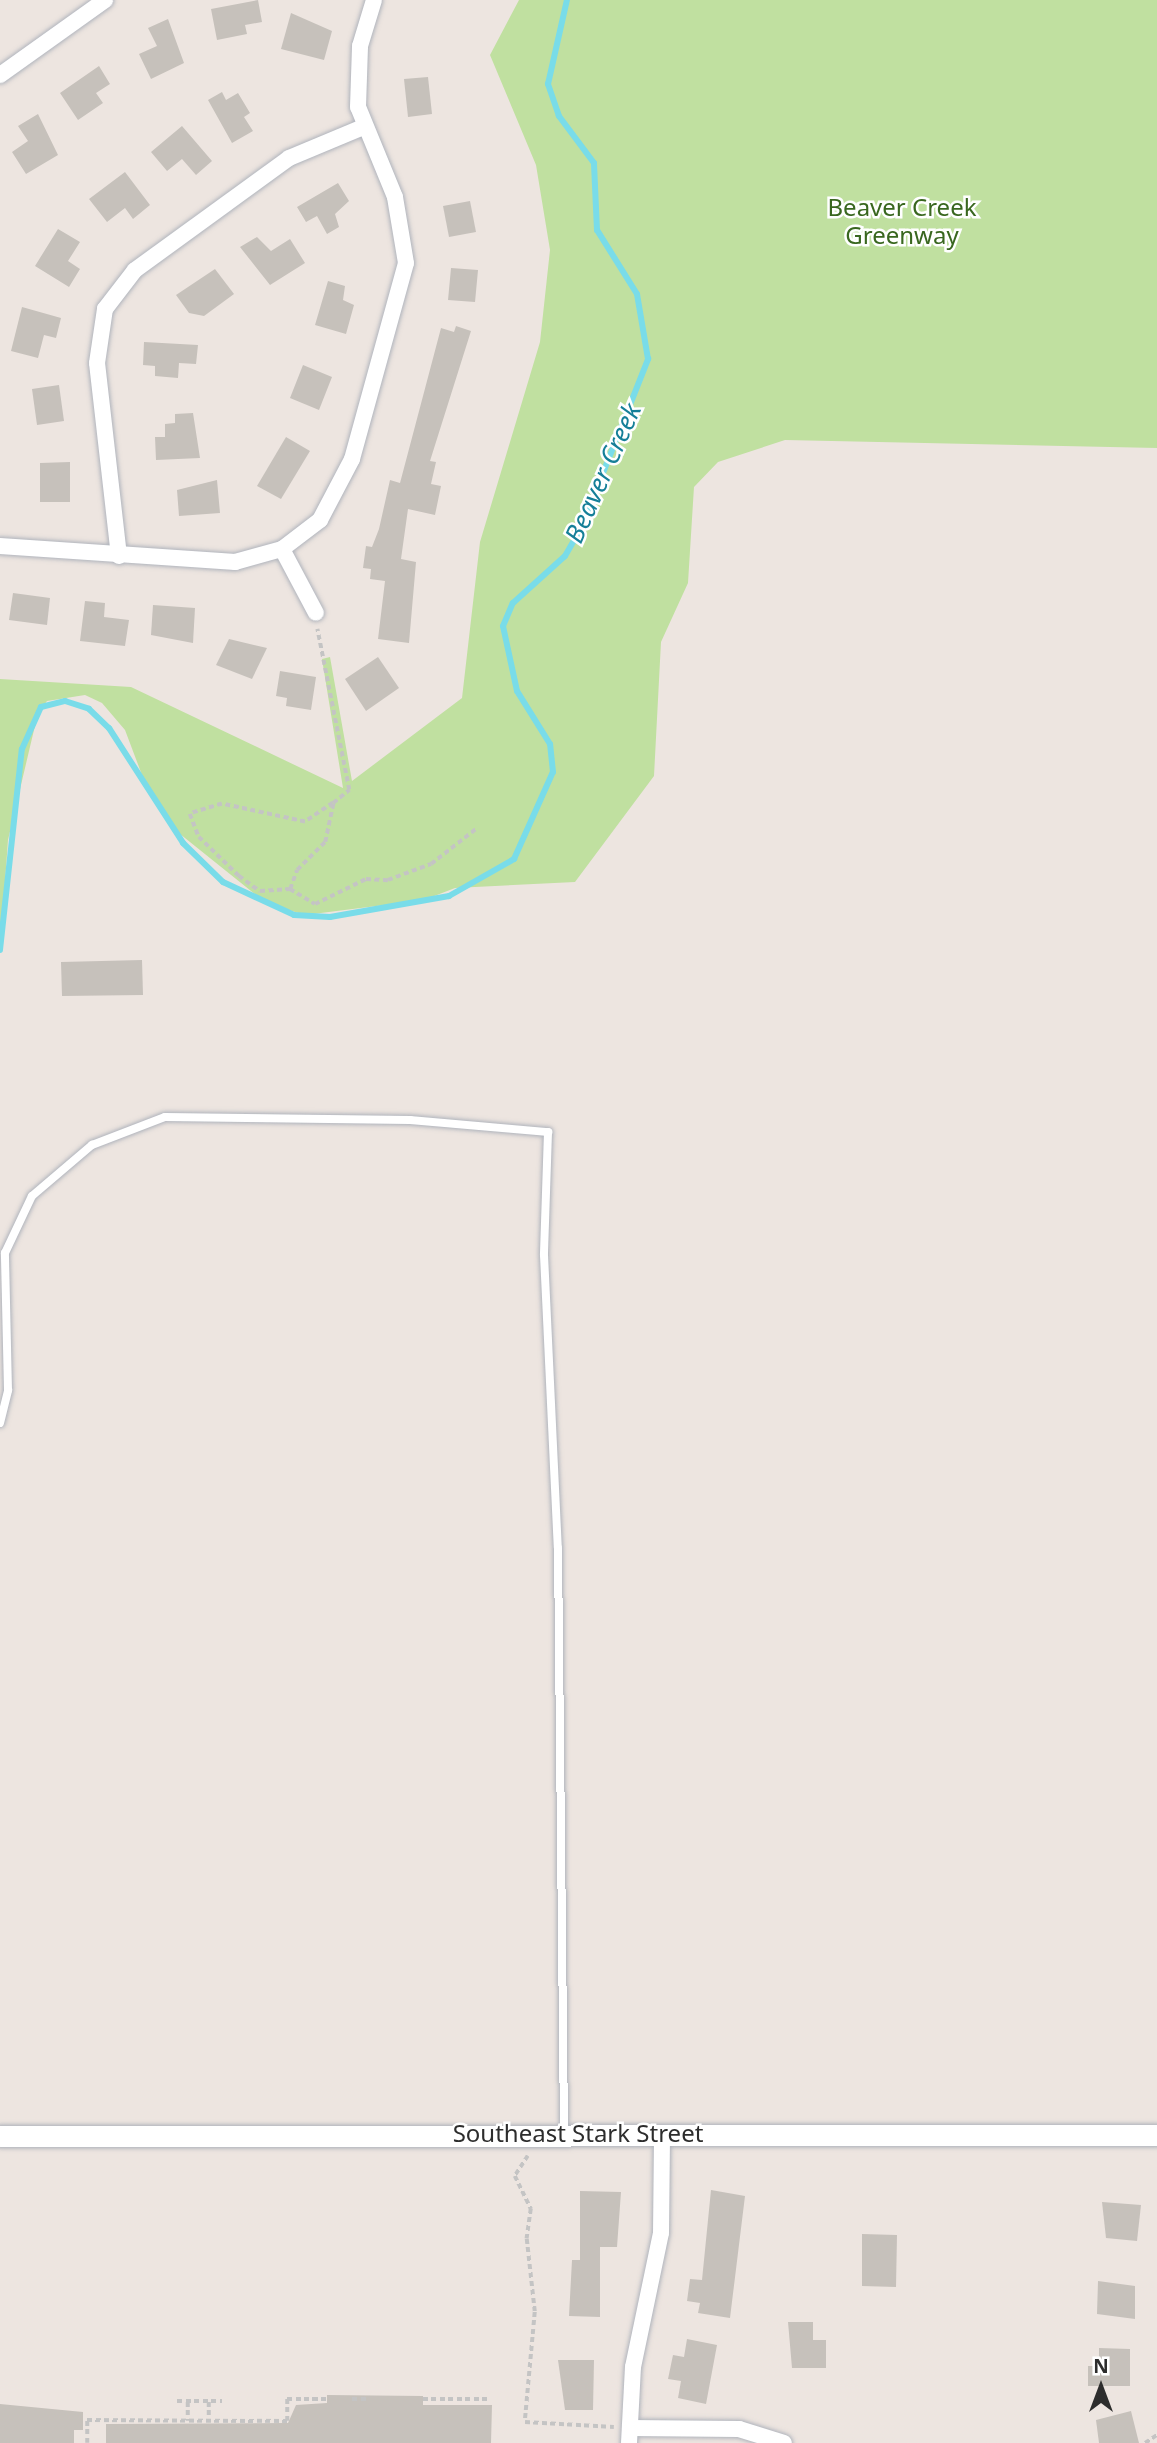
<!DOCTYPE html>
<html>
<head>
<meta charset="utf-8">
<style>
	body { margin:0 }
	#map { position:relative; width:1157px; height:2443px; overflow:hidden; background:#ede5e0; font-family:"Noto Sans",sans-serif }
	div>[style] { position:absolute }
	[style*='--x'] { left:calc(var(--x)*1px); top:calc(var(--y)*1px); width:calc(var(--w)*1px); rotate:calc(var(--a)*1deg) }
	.green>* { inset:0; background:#c0e0a0 }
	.stream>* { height:6px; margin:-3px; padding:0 3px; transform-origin:3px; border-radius:3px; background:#79dce9 }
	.building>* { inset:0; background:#c6c1bb }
	.path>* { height:3.5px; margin-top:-1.75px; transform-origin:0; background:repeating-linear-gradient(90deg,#c4c4c4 0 5px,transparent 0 8.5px) }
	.roads { filter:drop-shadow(0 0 2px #b0b4bc) drop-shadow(0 0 2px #b0b4bc) }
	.lane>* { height:8px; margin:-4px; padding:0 4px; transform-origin:4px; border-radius:4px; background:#fff }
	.street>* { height:16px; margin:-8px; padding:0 8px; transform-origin:8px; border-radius:8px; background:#fff }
	.secondary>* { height:21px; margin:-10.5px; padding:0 10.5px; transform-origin:10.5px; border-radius:10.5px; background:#fff }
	span { translate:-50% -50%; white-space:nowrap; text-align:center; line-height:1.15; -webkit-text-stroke:5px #fff; paint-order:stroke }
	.park-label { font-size:24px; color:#39671f }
	.street-label { font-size:24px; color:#2d2d2d }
	.water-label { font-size:26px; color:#157f98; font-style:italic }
	.north { position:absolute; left:1066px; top:2352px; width:70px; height:70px; -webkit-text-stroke:5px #fff; paint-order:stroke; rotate:0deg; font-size:19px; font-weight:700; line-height:28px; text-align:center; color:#2d2d2d }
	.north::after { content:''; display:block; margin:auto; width:24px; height:32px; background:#2d2d2d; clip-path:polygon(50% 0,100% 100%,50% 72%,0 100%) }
</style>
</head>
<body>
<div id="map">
	<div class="green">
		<div style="clip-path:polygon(519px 0,1157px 0,1157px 448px,785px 440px,718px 462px,694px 487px,688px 583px,661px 642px,654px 776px,575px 882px,455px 888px,424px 900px,305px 915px,266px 903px,180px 834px,145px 783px,125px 730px,102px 703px,85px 695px,47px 701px,38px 713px,8px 840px,0 953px,0 679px,131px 687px,343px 788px,322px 659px,330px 657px,352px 781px,462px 698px,480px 542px,540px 342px,550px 250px,536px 165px,490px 55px)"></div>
	</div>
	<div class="stream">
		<div style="--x:0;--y:950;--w:202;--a:-83.8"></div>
		<div style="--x:22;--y:749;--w:46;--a:-65.7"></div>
		<div style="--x:41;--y:707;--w:25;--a:-14"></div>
		<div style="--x:65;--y:701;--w:25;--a:18"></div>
		<div style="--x:89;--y:709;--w:28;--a:44"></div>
		<div style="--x:109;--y:728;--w:137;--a:57.2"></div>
		<div style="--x:183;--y:843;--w:56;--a:44.3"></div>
		<div style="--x:223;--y:882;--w:78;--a:24.9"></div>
		<div style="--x:294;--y:915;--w:36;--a:3"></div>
		<div style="--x:330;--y:917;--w:121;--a:-10"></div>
		<div style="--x:449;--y:896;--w:75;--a:-29.6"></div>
		<div style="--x:514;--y:859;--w:95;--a:-65.9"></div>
		<div style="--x:553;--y:772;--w:28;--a:-96"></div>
		<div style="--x:550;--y:744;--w:62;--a:-121.9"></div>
		<div style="--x:517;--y:691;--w:66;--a:-102.2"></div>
		<div style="--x:503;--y:626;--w:25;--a:-67"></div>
		<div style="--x:513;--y:603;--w:70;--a:-42.1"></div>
		<div style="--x:565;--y:556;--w:34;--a:-60"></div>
		<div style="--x:582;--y:526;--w:180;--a:-68.4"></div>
		<div style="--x:648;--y:359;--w:66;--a:-99.6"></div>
		<div style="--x:637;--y:294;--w:75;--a:-122"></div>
		<div style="--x:597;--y:230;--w:67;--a:-92.6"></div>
		<div style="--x:594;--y:163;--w:59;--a:-126.7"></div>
		<div style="--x:559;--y:116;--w:34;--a:-109"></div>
		<div style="--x:548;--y:84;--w:86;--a:-77.3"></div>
	</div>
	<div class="building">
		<div style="clip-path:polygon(258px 0,262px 22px,245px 25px,247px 34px,217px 40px,211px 9px)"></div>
		<div style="clip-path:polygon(291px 13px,332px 31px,324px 60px,281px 49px)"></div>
		<div style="clip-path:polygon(168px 19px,184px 63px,151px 79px,139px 54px,157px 46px,148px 28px)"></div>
		<div style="clip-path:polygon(99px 66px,110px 84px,96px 93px,103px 103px,78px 120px,60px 93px)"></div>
		<div style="clip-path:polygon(428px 77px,432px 114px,408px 117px,404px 79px)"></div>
		<div style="clip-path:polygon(222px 92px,226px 100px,238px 93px,250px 113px,244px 117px,253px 131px,232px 143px,208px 100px)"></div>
		<div style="clip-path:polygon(38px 114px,58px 155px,26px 174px,12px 152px,28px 141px,18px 126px)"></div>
		<div style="clip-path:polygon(182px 126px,212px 161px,196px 175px,182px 159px,167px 171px,151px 152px)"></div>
		<div style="clip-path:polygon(125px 172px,150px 205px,133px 219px,125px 208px,107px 222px,89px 199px)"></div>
		<div style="clip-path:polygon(338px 183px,349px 201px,335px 214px,339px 227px,327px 234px,317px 216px,306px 222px,297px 207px)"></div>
		<div style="clip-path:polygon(470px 201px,476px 232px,449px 237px,443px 206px)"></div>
		<div style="clip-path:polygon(58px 229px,80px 242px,68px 261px,80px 269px,69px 287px,35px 266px)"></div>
		<div style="clip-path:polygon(257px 237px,271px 251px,290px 239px,305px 263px,270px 285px,240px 247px)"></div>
		<div style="clip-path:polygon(451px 268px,478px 270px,475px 302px,448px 300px)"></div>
		<div style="clip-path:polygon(215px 269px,234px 294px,204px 316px,189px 313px,176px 295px)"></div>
		<div style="clip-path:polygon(328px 281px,345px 286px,343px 300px,354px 305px,346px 334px,315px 325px)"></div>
		<div style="clip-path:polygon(22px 307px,61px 318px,56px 338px,44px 335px,38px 358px,11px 351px)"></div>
		<div style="clip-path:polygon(456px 326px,471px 331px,430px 461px,436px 462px,431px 484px,441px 486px,435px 515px,408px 509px,401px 559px,416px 562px,409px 643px,378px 639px,385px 581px,370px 579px,371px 569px,363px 568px,366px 546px,372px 547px,379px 529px,390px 480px,400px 483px,441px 328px,454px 332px)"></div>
		<div style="clip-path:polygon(144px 342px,198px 345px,196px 364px,179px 363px,178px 378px,155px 376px,155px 366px,143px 365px)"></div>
		<div style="clip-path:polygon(303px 365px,332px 377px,319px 410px,290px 398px)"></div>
		<div style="clip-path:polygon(59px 385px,64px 421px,37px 425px,32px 389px)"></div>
		<div style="clip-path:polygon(193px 413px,200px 458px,156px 460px,155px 437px,165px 437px,165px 424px,175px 423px,175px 414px)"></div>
		<div style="clip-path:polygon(286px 437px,310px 451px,281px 499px,257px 486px)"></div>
		<div style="clip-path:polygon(70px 462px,70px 502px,40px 502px,40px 463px)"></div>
		<div style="clip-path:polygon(217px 480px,220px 513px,179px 516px,177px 490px)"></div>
		<div style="clip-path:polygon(13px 593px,50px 598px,47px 625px,9px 620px)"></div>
		<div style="clip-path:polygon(85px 601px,105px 603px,104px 617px,129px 620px,125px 646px,80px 641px)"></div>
		<div style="clip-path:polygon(153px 605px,195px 608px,193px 643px,151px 635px)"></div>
		<div style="clip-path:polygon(229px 639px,267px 648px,252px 679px,216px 665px)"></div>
		<div style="clip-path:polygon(378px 657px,399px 688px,366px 711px,345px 679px)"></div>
		<div style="clip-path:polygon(280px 671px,316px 677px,311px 710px,286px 706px,287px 698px,276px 696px)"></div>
		<div style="clip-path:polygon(142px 960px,143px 995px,62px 996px,61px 962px)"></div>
		<div style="clip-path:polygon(711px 2190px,745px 2196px,730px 2318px,698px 2313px,700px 2303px,687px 2301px,690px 2279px,702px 2280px)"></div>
		<div style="clip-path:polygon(580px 2191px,621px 2192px,617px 2247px,600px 2247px,600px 2317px,569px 2316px,572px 2260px,580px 2260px)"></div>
		<div style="clip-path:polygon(1102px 2202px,1141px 2205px,1137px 2241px,1106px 2238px)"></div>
		<div style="clip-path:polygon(862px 2234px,897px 2235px,896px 2287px,862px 2286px)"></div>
		<div style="clip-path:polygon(1098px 2281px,1135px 2286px,1135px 2319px,1097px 2314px)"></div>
		<div style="clip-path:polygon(788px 2322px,813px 2322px,813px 2340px,826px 2340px,826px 2368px,792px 2368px)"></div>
		<div style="clip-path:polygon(687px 2339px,717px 2345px,706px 2404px,678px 2398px,681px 2381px,668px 2379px,673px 2355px,684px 2357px)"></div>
		<div style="clip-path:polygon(1099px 2348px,1130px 2349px,1130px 2386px,1088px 2386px,1088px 2366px,1099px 2366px)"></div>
		<div style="clip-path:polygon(558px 2360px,594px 2360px,593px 2410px,565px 2410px)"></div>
		<div style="clip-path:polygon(327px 2395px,423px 2396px,423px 2405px,492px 2405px,491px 2443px,106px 2443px,106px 2424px,288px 2423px,296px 2405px,327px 2403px)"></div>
		<div style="clip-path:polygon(0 2404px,83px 2412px,83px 2430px,74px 2430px,74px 2443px,0 2443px)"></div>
		<div style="clip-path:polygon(1131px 2411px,1139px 2443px,1099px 2443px,1096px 2420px)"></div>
	</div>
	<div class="path">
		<div style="--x:333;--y:803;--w:34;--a:146"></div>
		<div style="--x:305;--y:822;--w:85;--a:-167.8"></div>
		<div style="--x:222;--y:804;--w:34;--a:163"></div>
		<div style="--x:190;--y:814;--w:25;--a:69"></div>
		<div style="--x:199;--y:837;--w:56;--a:44.3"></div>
		<div style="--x:239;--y:876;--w:26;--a:36"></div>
		<div style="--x:260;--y:891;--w:30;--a:-4"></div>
		<div style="--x:290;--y:889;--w:29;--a:31"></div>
		<div style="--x:315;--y:904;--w:57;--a:-26.1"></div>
		<div style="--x:366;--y:879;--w:22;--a:3"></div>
		<div style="--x:388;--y:880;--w:46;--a:-20.4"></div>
		<div style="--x:431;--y:864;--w:58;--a:-38"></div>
		<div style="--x:290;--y:889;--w:20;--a:-70"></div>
		<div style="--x:297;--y:870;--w:40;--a:-45"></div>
		<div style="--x:325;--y:842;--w:40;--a:-78"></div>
		<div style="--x:333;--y:803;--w:21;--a:-39"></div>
		<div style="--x:349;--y:790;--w:164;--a:-101.2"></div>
		<div style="--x:528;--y:2156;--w:24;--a:123"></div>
		<div style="--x:515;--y:2176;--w:37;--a:64"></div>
		<div style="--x:531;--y:2209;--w:30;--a:98"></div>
		<div style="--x:527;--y:2239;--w:73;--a:83.7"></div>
		<div style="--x:535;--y:2312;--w:110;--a:95.2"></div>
		<div style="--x:525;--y:2422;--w:89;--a:3.2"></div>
		<div style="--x:352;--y:2399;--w:14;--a:0"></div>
		<div style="--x:423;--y:2399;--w:68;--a:0"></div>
		<div style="--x:177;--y:2401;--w:45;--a:0"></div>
		<div style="--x:188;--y:2402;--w:19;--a:90"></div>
		<div style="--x:209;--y:2402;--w:19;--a:90"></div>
		<div style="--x:87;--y:2443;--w:23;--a:-90"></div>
		<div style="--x:87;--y:2420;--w:200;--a:0.3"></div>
		<div style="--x:287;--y:2421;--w:22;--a:-90"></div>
		<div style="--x:287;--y:2399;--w:40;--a:0"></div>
		<div style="--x:1145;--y:2443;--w:14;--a:-34"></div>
	</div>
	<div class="roads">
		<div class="lane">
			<div style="--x:0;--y:1423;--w:34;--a:-76"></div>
			<div style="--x:8;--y:1390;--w:137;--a:-91.3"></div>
			<div style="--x:5;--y:1253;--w:63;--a:-64.7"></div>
			<div style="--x:32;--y:1196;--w:79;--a:-40.4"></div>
			<div style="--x:92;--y:1145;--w:78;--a:-21"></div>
			<div style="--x:165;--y:1117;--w:245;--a:0.7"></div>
			<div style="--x:410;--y:1120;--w:139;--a:5"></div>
			<div style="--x:548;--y:1132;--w:123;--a:91.9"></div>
			<div style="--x:544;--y:1255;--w:293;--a:87.3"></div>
			<div style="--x:558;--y:1548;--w:585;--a:89.41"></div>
		</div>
		<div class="street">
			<div style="--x:0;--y:75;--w:129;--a:-35.5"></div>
			<div style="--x:0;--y:546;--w:236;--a:3.9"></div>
			<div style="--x:235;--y:562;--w:49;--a:-15.5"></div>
			<div style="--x:282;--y:549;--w:48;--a:-37.3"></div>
			<div style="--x:320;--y:520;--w:69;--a:-62.3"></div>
			<div style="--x:352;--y:459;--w:203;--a:-74.6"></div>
			<div style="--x:406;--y:263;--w:67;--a:-99.5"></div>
			<div style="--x:395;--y:197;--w:97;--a:-112.3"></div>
			<div style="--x:358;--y:107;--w:61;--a:-88.1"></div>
			<div style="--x:360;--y:46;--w:48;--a:-73.1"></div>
			<div style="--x:282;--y:549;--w:72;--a:62"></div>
			<div style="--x:119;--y:556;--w:194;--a:-96.5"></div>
			<div style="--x:97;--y:363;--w:55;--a:-81.6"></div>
			<div style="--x:105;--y:309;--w:49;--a:-52.4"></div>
			<div style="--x:135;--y:270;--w:190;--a:-36"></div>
			<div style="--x:289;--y:158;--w:80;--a:-22.7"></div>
			<div style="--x:630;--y:2428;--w:109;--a:0.5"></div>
			<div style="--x:739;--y:2429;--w:47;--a:17.3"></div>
			<div style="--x:629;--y:2443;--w:76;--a:-87"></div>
			<div style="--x:633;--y:2367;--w:137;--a:-78.2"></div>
			<div style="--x:661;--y:2233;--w:100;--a:-89.4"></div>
		</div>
		<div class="secondary">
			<div style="--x:0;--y:2136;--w:1157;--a:-0.05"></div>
		</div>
	</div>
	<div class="park-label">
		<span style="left:902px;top:221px">Beaver Creek<br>Greenway</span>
	</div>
	<div class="street-label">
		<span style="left:578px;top:2133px">Southeast Stark Street</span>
	</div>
	<div class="water-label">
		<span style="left:603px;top:473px;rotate:-66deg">Beaver Creek</span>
	</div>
	<div class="north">N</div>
</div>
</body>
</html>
